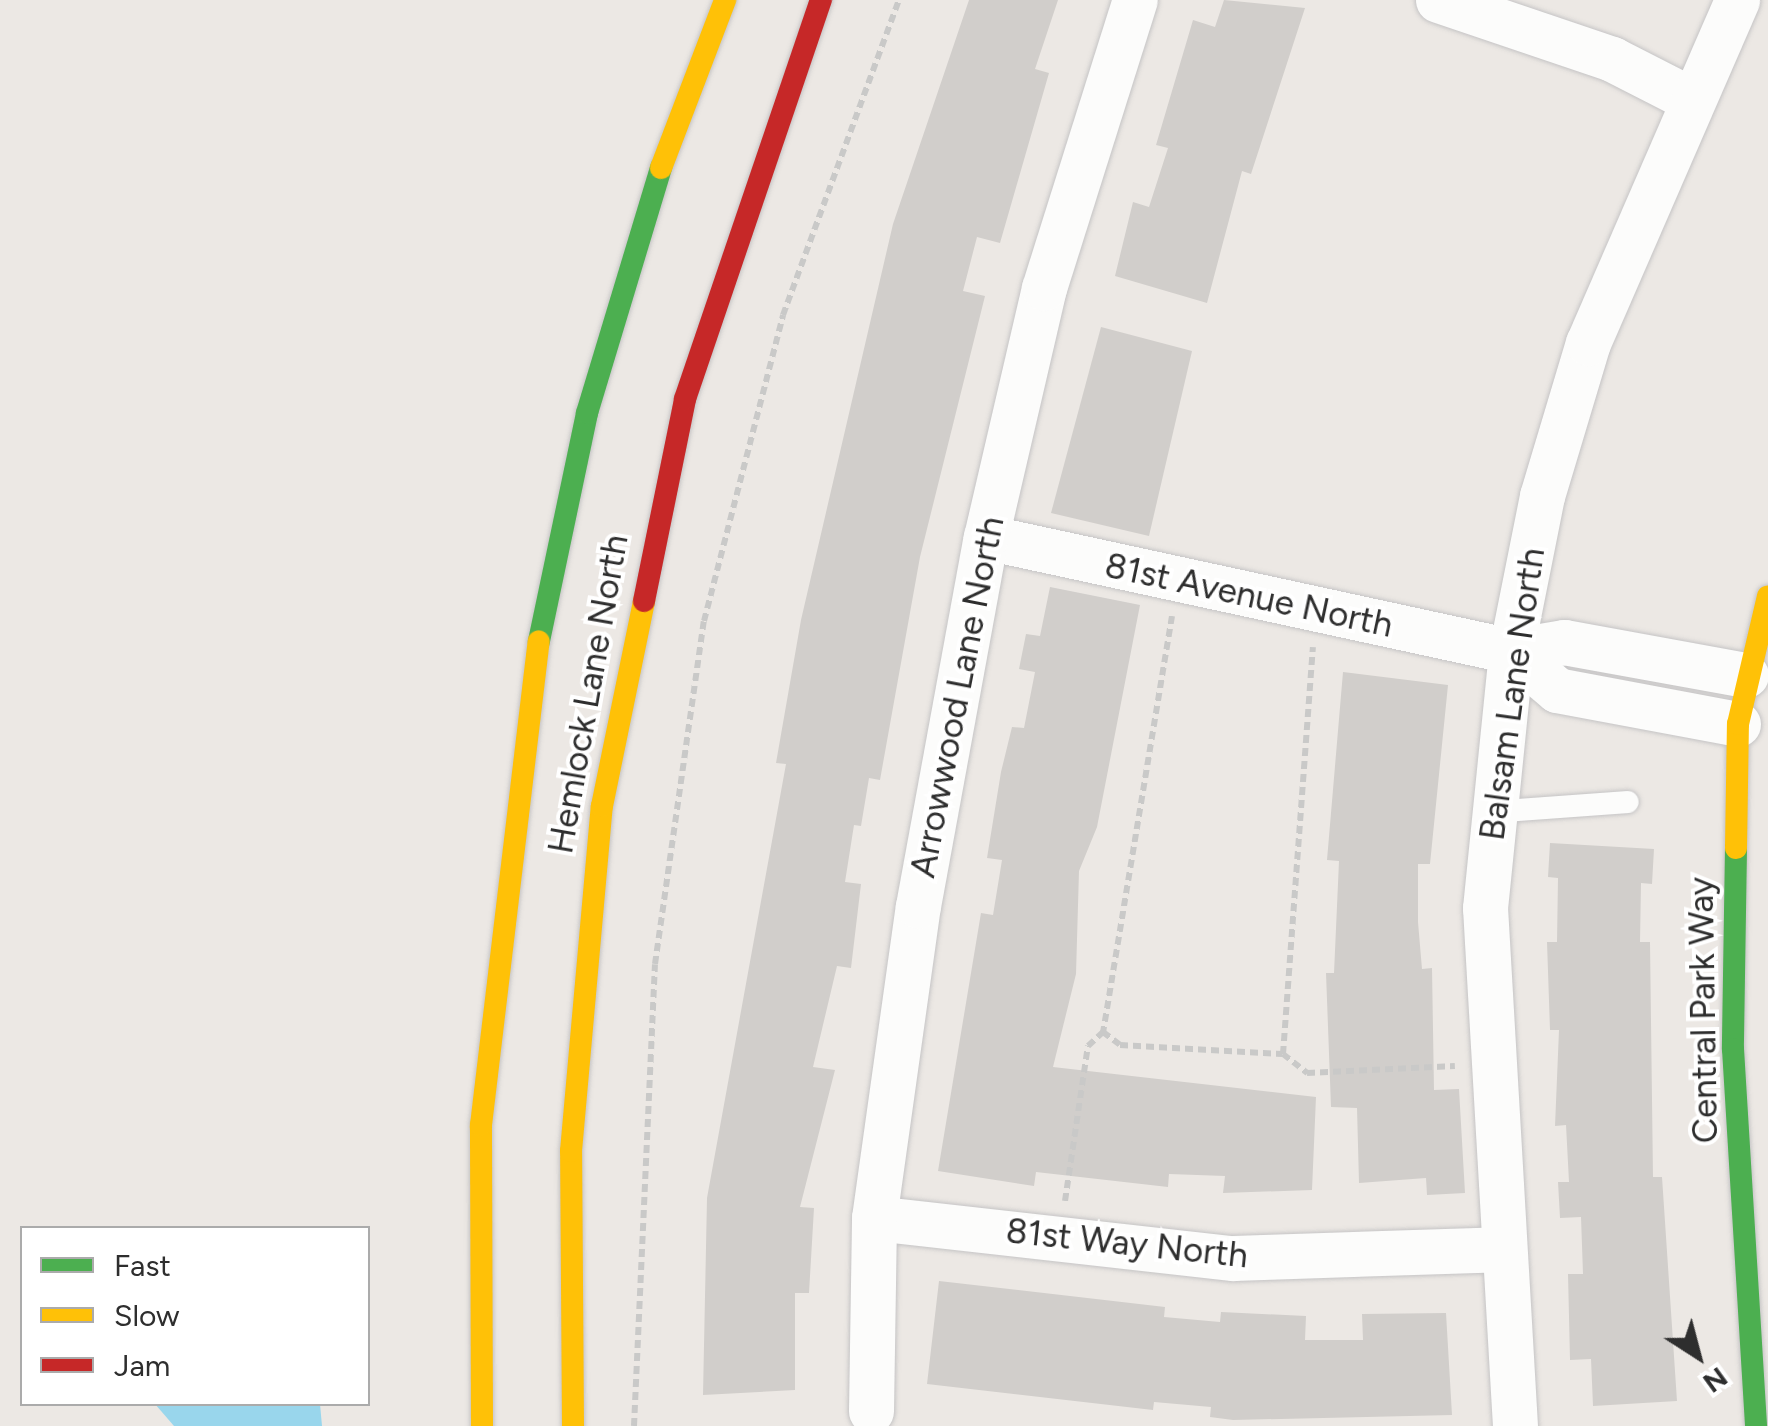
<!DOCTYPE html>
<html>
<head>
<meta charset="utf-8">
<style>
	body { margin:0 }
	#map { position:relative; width:1768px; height:1426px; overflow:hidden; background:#ece8e4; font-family:Figtree,sans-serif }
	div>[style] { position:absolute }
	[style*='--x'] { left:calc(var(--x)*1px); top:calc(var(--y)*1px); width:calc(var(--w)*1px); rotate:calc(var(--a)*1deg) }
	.water>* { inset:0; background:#99d6ec }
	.building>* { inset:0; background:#d1cecb }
	.path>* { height:6px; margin-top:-3px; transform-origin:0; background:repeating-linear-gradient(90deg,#c9c9c8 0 8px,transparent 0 13px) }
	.roads { filter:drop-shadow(0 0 2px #c5c4c5) drop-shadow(0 0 2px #c5c4c5) }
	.lane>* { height:22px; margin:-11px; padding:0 11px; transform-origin:11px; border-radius:11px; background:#fcfcfb }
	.street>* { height:45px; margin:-22.5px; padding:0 22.5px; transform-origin:22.5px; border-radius:22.5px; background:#fcfcfb }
	.fast>* { height:22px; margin:-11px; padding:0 11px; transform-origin:11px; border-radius:11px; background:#4caf50 }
	.slow>* { height:22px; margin:-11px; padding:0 11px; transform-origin:11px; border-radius:11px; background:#ffc107 }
	.jam>* { height:22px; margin:-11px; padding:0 11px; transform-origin:11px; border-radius:11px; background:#c62828 }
	span { translate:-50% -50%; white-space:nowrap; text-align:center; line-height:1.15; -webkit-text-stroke:8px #fff; paint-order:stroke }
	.street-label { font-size:35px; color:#2e2e2e }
	.legend { position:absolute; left:20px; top:1226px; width:350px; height:180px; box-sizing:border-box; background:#fff; border:2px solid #ababab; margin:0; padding:12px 18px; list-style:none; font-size:30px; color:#2e2e2e }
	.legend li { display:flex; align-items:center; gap:20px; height:50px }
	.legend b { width:50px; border:2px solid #ababab }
	.north { position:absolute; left:1648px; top:1306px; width:100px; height:100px; -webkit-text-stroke:8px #fff; paint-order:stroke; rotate:144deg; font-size:28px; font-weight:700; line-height:40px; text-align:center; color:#2e2e2e }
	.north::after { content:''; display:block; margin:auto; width:35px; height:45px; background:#2e2e2e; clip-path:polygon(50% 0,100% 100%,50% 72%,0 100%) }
</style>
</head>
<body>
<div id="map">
	<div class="water">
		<div style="clip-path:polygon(155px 1404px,320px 1404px,322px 1426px,174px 1426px)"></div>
	</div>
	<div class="building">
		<div style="clip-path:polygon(969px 0,1058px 0,1035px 69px,1049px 73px,1000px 243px,977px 237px,963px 291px,985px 296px,920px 557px,880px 780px,869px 778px,861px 826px,854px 825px,845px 882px,861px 884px,851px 968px,837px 966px,813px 1067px,835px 1070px,800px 1207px,814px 1208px,809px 1293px,795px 1293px,795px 1390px,703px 1395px,707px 1198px,786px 764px,776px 763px,801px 620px,893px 224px)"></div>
		<div style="clip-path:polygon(1224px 0,1305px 8px,1251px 174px,1242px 171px,1207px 303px,1115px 276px,1133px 202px,1149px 207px,1168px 148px,1156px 145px,1193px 20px,1215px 27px)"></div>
		<div style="clip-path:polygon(1101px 327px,1192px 351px,1149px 536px,1051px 513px)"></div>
		<div style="clip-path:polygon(1050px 587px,1140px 605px,1097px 827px,1079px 871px,1076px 974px,1053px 1067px,1316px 1097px,1312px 1190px,1223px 1193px,1225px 1176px,1169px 1174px,1168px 1187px,1036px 1172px,1034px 1186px,938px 1171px,981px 913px,993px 915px,1002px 860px,987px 858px,1001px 772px,1012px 727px,1024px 728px,1035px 672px,1019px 669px,1026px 634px,1040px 636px)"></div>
		<div style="clip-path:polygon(1343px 672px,1448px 685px,1430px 864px,1418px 864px,1418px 922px,1422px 969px,1432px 968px,1434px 1090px,1459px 1089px,1465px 1193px,1427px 1195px,1426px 1178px,1359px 1183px,1357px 1108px,1331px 1107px,1326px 973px,1334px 973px,1339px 861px,1327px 860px)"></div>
		<div style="clip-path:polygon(1550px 843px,1654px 849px,1652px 884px,1641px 883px,1640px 942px,1650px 942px,1653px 1177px,1662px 1177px,1677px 1401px,1593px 1406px,1591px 1359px,1570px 1360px,1568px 1274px,1583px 1274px,1581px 1217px,1560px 1218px,1558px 1182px,1569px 1182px,1566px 1125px,1555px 1126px,1559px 1030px,1550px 1030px,1547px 942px,1557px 942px,1558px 878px,1548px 877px)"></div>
		<div style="clip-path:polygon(939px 1281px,1165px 1307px,1164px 1317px,1220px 1322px,1221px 1312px,1306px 1316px,1305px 1340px,1363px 1340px,1362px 1314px,1446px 1313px,1452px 1415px,1233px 1420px,1210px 1417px,1211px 1407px,1154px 1402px,1153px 1410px,927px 1384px)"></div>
	</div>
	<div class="path">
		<div style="--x:1172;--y:616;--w:422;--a:99.4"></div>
		<div style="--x:1103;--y:1032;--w:21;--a:37"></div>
		<div style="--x:1120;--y:1045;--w:163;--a:3.2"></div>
		<div style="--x:1283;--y:1054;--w:408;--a:-85.8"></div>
		<div style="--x:1283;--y:1054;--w:31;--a:38"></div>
		<div style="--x:1307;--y:1073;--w:148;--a:-2.7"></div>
		<div style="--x:1065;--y:1201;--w:157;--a:-81.6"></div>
		<div style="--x:1088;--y:1046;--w:21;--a:-43"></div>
		<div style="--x:634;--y:1426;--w:462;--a:-87.4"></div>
		<div style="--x:655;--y:964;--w:346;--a:-81.9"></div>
		<div style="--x:704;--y:621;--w:316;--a:-75.5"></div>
		<div style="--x:783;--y:315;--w:336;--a:-69.8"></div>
	</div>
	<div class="roads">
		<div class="lane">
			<div style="--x:1491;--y:812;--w:137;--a:-4.2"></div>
		</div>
		<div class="street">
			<div style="--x:1438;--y:0;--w:184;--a:18.7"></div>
			<div style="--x:1612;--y:59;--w:88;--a:27.1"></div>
			<div style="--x:986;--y:537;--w:537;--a:12.25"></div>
			<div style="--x:1738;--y:724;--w:184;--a:-169.4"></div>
			<div style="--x:1557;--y:690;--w:60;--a:-139.7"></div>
			<div style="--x:1511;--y:651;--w:54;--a:-9.6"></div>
			<div style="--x:1564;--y:642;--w:185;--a:10.3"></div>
			<div style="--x:874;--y:1218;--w:361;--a:6.4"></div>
			<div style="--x:1233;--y:1258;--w:267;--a:-1.9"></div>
			<div style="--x:871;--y:1411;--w:193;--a:-89.1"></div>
			<div style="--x:874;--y:1218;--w:315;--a:-82"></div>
			<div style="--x:918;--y:906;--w:375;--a:-79.6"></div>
			<div style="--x:986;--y:537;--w:256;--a:-76.9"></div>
			<div style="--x:1044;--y:288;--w:302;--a:-72.5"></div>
			<div style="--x:1515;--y:1426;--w:519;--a:-93.31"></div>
			<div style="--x:1485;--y:908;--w:258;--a:-84.2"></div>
			<div style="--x:1511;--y:651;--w:158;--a:-78.7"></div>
			<div style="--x:1542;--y:496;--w:160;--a:-73.3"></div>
			<div style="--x:1588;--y:343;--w:374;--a:-66.5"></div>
		</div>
		<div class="fast">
			<div style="--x:539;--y:641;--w:233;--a:-78.1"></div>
			<div style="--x:587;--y:413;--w:256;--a:-73.2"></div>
			<div style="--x:1736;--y:848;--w:201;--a:90.9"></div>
			<div style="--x:1733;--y:1049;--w:378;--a:86.5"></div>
		</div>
		<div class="slow">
			<div style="--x:661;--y:168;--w:180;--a:-69.1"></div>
			<div style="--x:1736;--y:848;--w:124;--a:-89.1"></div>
			<div style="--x:1738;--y:724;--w:131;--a:-76.8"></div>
			<div style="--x:482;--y:1426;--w:301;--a:-90.2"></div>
			<div style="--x:481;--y:1125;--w:487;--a:-83.2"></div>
			<div style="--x:573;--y:1426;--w:275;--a:-90.4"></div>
			<div style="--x:571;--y:1151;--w:346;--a:-84.9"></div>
			<div style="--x:602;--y:806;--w:209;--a:-78.4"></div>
		</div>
		<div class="jam">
			<div style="--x:644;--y:601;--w:206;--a:-78.5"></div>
			<div style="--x:685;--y:399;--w:422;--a:-71.2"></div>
		</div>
	</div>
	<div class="street-label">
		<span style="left:1249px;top:595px;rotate:12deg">81st Avenue North</span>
		<span style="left:588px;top:694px;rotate:-80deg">Hemlock Lane North</span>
		<span style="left:1512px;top:694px;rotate:-82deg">Balsam Lane North</span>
		<span style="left:957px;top:697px;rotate:-79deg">Arrowwood Lane North</span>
		<span style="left:1703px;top:1010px;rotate:-91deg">Central Park Way</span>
		<span style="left:1127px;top:1243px;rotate:6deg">81st Way North</span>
	</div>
	<ul class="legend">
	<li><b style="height:12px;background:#4caf50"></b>Fast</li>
	<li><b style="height:12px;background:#ffc107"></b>Slow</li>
	<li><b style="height:12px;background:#c62828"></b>Jam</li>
	</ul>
	<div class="north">N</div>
</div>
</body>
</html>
